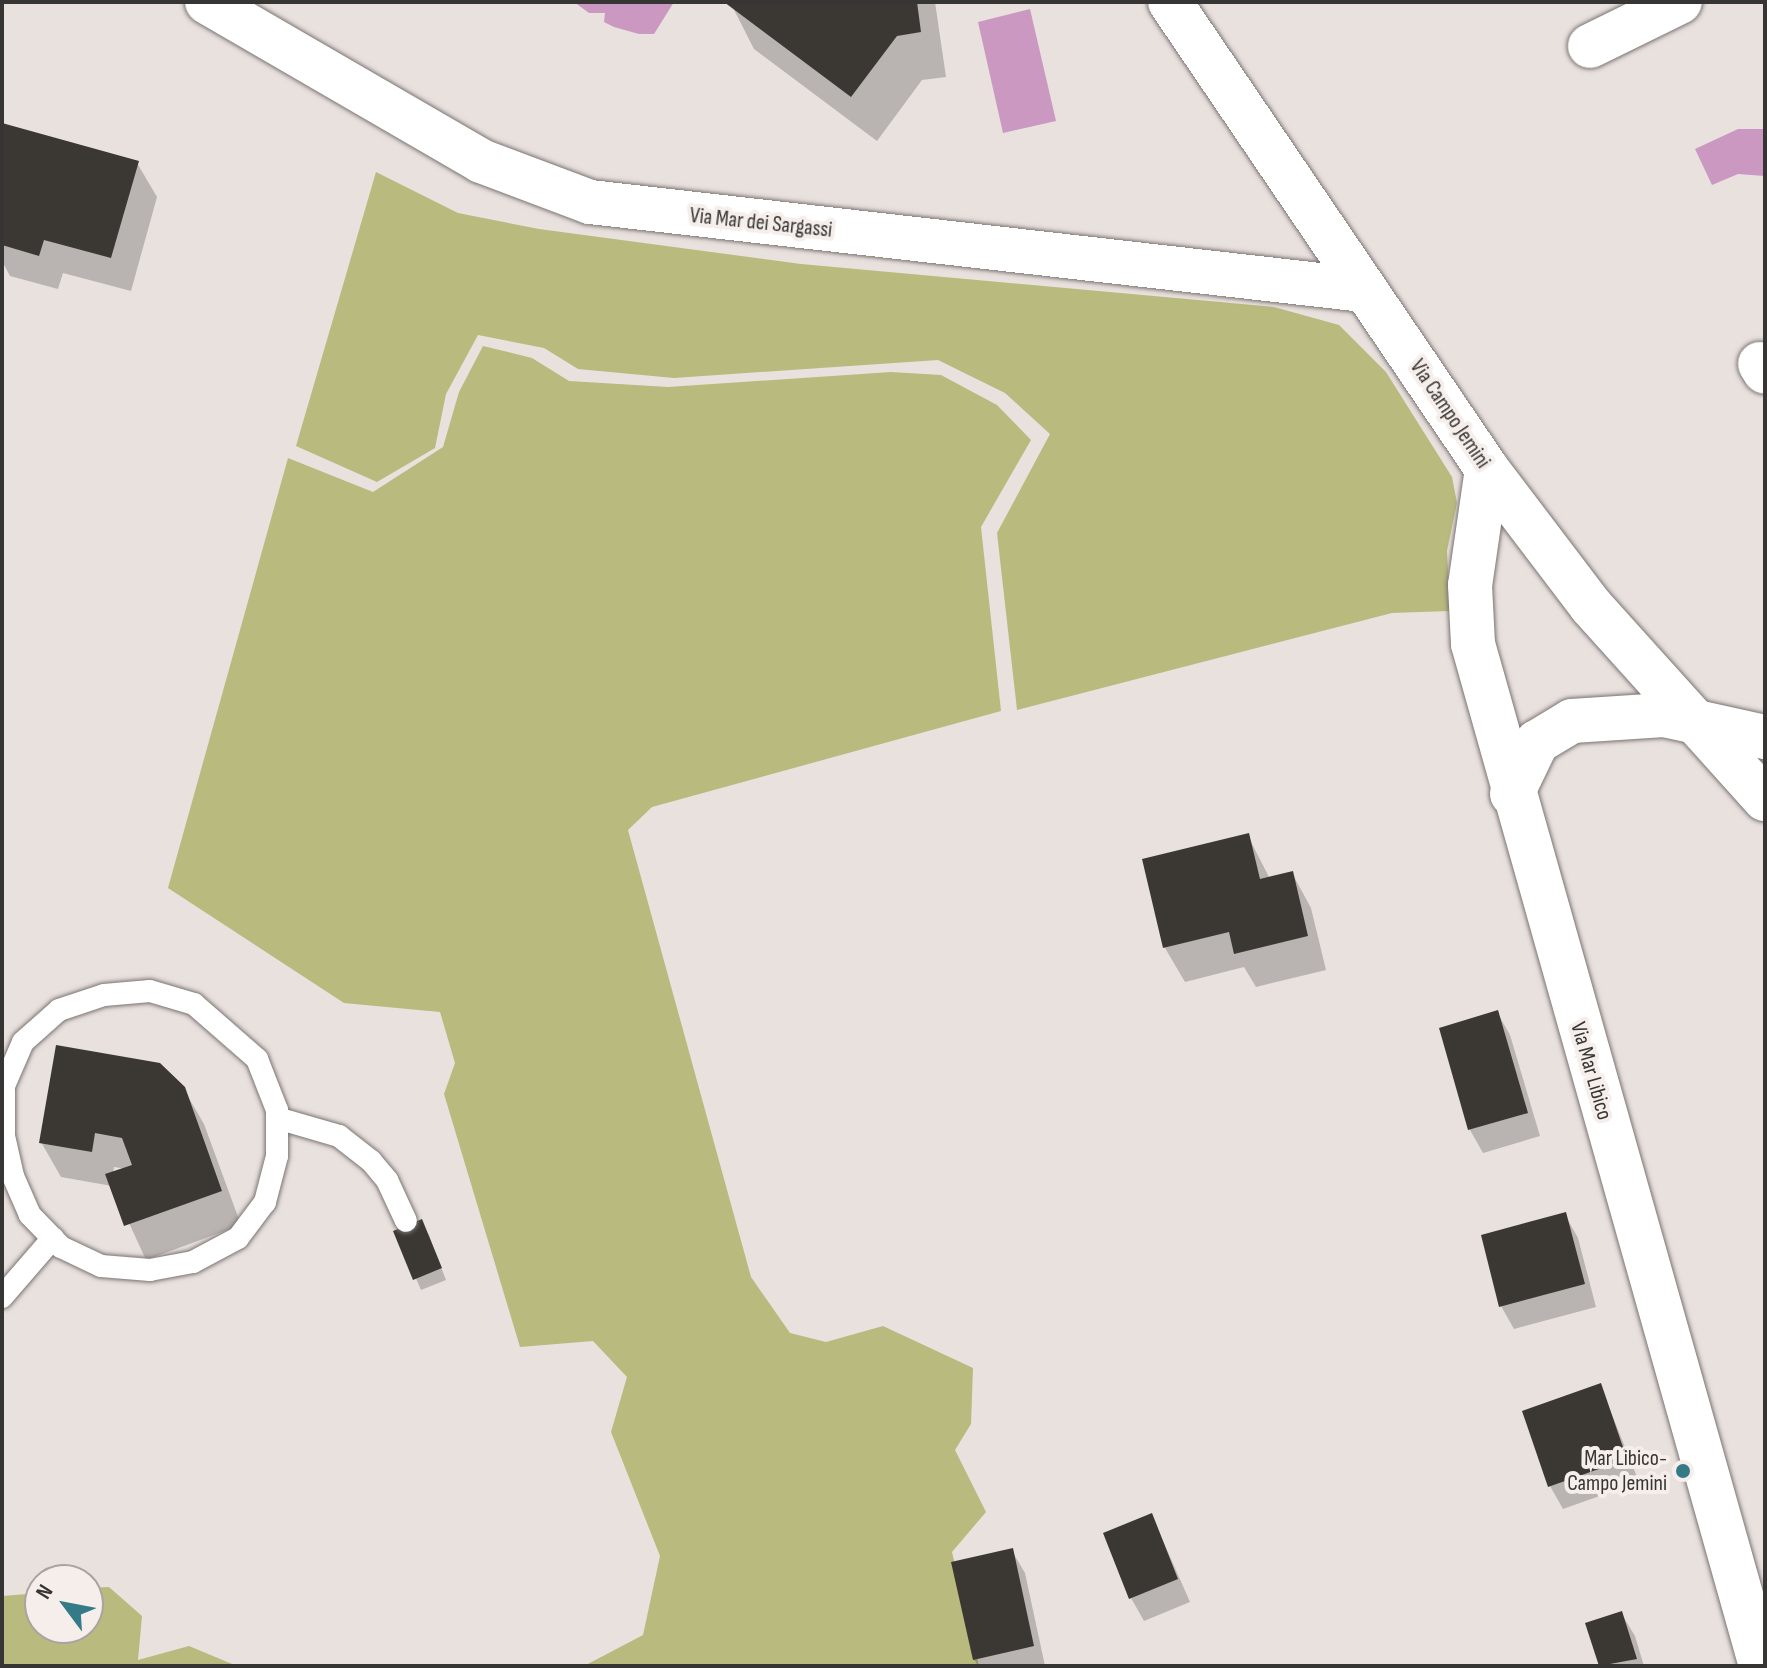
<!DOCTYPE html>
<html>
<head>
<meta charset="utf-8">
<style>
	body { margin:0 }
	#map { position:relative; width:1767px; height:1668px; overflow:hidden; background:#e8e1de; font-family:"Sofia Sans Condensed",sans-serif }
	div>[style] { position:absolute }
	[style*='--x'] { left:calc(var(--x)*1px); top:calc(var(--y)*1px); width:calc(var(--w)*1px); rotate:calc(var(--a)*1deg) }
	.green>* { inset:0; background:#b9ba7e }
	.water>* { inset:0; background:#ca98c1 }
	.shadow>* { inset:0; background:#0003 }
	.building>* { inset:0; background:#3b3834 }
	.roads { filter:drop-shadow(0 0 2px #7b7472) drop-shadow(0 0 2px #7b7472) }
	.lane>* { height:22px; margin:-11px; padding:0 11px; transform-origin:11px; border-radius:11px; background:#fff }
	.street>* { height:44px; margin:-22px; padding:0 22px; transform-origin:22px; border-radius:22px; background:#fff }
	.dots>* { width:22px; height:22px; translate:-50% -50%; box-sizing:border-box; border:4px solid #f5eeeb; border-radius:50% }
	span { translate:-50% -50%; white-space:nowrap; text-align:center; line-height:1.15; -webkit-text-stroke:8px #f5eeeb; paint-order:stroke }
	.street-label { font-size:22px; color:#373533 }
	.poi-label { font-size:22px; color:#373533 }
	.right { translate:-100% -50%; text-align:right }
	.frame { position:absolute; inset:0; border:4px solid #373533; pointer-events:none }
	.north { position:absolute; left:24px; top:1564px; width:80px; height:80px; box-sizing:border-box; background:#f5eeeb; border:2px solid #a9a4a1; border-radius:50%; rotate:302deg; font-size:22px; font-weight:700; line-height:32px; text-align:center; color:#373533 }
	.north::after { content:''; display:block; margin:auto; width:28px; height:36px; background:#357a87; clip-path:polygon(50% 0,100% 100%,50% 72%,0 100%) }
</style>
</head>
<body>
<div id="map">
	<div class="green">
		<div style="clip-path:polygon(376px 172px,458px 213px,539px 229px,801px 264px,1274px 307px,1339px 325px,1386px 372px,1452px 477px,1457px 503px,1447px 551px,1450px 611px,1392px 613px,1017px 710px,997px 533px,1050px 434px,1005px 393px,938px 360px,674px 378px,578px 369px,544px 348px,478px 335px,446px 394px,435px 448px,377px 482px,296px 446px)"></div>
		<div style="clip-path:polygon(483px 346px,532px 358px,569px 381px,668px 387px,891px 372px,941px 375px,997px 405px,1031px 440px,981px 527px,1001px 711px,652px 807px,628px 830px,751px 1277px,790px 1333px,826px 1342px,883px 1326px,973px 1368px,971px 1424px,955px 1450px,986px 1512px,952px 1552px,979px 1666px,584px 1666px,643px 1635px,660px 1556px,611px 1432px,627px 1377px,593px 1341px,520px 1347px,444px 1094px,455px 1063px,440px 1012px,344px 1003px,168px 888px,288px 458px,373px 492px,443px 447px,459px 392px)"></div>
		<div style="clip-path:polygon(109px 1587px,142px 1616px,138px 1660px,189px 1646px,237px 1666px,2px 1666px,2px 1596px,40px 1593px,40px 1628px,88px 1628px,88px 1588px)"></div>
	</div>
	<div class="water">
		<div style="clip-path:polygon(574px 2px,674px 2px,654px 34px,639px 34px,614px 27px,604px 22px,605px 13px,589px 13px)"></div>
		<div style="clip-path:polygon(1030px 9px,1056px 121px,1003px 133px,978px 22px)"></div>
		<div style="clip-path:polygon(1738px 129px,1763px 129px,1765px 176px,1738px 174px,1712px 185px,1695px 149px)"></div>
	</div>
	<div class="shadow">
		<div style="clip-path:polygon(730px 2px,935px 2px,946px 77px,922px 80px,877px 141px,754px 49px)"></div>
		<div style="clip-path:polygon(2px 125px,137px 163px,157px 197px,131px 291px,63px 273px,58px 289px,10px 276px,2px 261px)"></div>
		<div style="clip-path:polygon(1248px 836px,1270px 879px,1292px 873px,1311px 908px,1326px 970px,1256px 987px,1244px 967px,1185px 982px,1165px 948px)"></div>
		<div style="clip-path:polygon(1497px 1012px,1510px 1035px,1540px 1136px,1483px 1153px,1470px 1130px,1441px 1029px)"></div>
		<div style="clip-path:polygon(evenodd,183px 1088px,204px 1124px,241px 1225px,146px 1260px,112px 1186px,61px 1177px,41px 1142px,183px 1088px,114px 1167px,127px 1169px,113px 1174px,114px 1167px)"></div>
		<div style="clip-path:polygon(1565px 1215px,1578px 1238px,1596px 1307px,1514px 1329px,1501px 1306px)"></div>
		<div style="clip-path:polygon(396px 1232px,428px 1233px,446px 1280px,421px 1290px)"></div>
		<div style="clip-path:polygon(1600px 1385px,1639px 1482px,1563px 1509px,1550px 1486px)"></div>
		<div style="clip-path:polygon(1152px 1516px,1190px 1602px,1144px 1621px,1131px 1598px)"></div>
		<div style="clip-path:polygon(1012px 1551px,1025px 1573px,1045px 1666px,978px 1666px,974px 1659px)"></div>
		<div style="clip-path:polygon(1621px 1613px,1635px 1636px,1644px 1666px,1601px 1666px,1588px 1624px)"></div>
	</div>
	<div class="building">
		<div style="clip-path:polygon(724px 2px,917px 2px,921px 32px,897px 36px,851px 97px)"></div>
		<div style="clip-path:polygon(2px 123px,139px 161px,111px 258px,44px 240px,39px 256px,2px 245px)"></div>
		<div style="clip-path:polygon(1249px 833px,1260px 879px,1293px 871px,1308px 936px,1234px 954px,1229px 932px,1163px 948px,1142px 859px)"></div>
		<div style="clip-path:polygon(1498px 1010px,1528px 1113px,1468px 1130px,1439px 1028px)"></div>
		<div style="clip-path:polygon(56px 1045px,160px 1063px,185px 1087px,222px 1191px,124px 1226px,105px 1174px,132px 1165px,122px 1138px,95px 1133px,92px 1152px,39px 1143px)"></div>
		<div style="clip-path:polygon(1566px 1212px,1585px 1284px,1499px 1307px,1481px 1235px)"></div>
		<div style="clip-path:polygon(422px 1219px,442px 1268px,413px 1280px,393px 1231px)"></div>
		<div style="clip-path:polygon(1601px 1383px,1627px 1459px,1548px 1487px,1522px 1411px)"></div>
		<div style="clip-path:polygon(1152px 1513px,1178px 1579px,1129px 1599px,1103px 1533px)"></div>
		<div style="clip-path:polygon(1013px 1548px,1034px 1646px,973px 1660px,951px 1562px)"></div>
		<div style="clip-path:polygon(1622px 1611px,1637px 1659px,1599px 1666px,1585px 1623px)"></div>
	</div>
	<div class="roads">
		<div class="lane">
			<div style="--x:150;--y:991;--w:46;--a:16.5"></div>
			<div style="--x:194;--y:1004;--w:84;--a:41.1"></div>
			<div style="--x:257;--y:1059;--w:55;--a:68.6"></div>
			<div style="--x:277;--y:1110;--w:46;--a:90"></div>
			<div style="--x:277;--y:1156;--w:48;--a:104.6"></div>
			<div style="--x:265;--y:1202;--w:45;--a:126.9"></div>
			<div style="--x:238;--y:1238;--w:51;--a:151.9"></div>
			<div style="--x:193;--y:1262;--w:44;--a:169.5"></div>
			<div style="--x:150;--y:1270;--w:49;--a:-175.3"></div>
			<div style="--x:101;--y:1266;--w:44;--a:-154.6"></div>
			<div style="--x:61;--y:1247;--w:45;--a:-134.1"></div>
			<div style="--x:30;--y:1215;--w:43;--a:-113.6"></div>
			<div style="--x:13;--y:1176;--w:41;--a:-102.7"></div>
			<div style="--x:4;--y:1136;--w:50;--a:-90"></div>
			<div style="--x:4;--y:1086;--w:48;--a:-66.6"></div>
			<div style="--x:23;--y:1042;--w:48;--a:-41.6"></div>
			<div style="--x:59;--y:1010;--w:47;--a:-18.4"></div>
			<div style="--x:104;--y:995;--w:46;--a:-5"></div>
			<div style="--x:277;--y:1118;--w:65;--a:16.2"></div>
			<div style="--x:339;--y:1136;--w:41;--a:38"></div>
			<div style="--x:371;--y:1161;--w:25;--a:50"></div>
			<div style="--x:387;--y:1180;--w:45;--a:65.1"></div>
			<div style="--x:2;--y:1297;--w:78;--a:-49.2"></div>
		</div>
		<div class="street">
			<div style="--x:207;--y:2;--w:317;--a:30.1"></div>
			<div style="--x:481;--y:161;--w:116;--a:20.6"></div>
			<div style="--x:590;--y:202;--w:779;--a:6.49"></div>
			<div style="--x:1170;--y:2;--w:564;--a:55.83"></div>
			<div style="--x:1487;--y:469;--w:172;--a:52.8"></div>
			<div style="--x:1591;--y:606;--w:260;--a:48"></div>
			<div style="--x:1590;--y:46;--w:100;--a:-26.1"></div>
			<div style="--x:1760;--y:364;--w:9;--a:58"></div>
			<div style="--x:1487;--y:469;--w:117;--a:98.3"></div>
			<div style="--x:1470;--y:585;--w:59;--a:87.1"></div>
			<div style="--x:1473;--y:644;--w:1062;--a:74.26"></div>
			<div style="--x:1512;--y:794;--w:58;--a:-64.3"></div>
			<div style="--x:1537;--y:742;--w:41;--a:-31"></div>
			<div style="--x:1572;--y:721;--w:92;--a:-3.7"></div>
			<div style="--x:1664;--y:715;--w:103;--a:12.3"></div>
		</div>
	</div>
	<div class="dots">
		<div style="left:1683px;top:1471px;background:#357a87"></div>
	</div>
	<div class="street-label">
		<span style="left:761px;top:223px;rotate:6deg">Via Mar dei Sargassi</span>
		<span style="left:1450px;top:414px;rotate:56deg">Via Campo Jemini</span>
		<span style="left:1591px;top:1071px;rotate:74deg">Via Mar Libico</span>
	</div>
	<div class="poi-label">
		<span class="right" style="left:1667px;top:1471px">Mar Libico-<br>Campo Jemini</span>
	</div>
	<div class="frame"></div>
	<div class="north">N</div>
</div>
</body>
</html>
